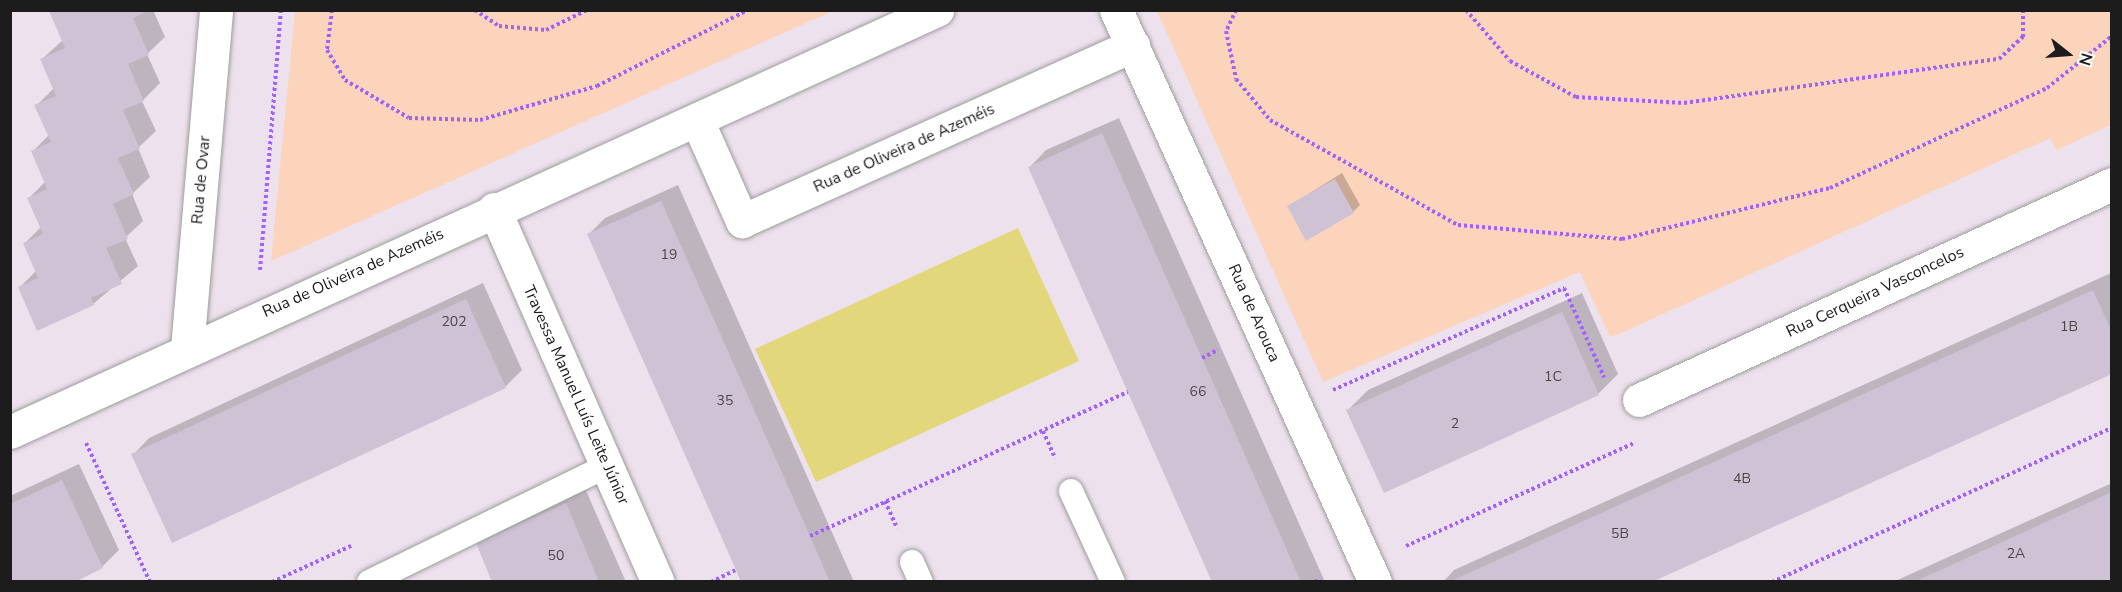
<!DOCTYPE html>
<html>
<head>
<meta charset="utf-8">
<style>
	body { margin:0 }
	#map { position:relative; width:2122px; height:592px; overflow:hidden; background:#eee1ee; font-family:"Nunito Sans",sans-serif }
	div>[style] { position:absolute }
	[style*='--x'] { left:calc(var(--x)*1px); top:calc(var(--y)*1px); width:calc(var(--w)*1px); rotate:calc(var(--a)*1deg) }
	.park>* { inset:0; background:#fcd3bb }
	.pitch>* { inset:0; background:#e2d87b }
	.shadow>* { inset:0; background:#0003 }
	.building>* { inset:0; background:#d0c2d5 }
	.path>* { height:4px; margin-top:-2px; transform-origin:0; background:repeating-linear-gradient(90deg,#9f62ff 0 3px,transparent 0 6px) }
	.roads { filter:drop-shadow(0 0 2px #9d9d9d) drop-shadow(0 0 2px #9d9d9d) }
	.service>* { height:24px; margin:-12px; padding:0 12px; transform-origin:12px; border-radius:12px; background:#fff }
	.minor>* { height:33px; margin:-16.5px; padding:0 16.5px; transform-origin:16.5px; border-radius:16.5px; background:#fff }
	span { translate:-50% -50%; white-space:nowrap; text-align:center; line-height:1.15; -webkit-text-stroke:6px #fff; paint-order:stroke }
	.number-label { font-size:14px; color:#49464a }
	.number-label span { -webkit-text-stroke-width:0 }
	.street-label { font-size:16px; color:#1c1c1c }
	.frame { position:absolute; inset:0; border:12px solid #1c1c1c; pointer-events:none }
	.north { position:absolute; left:2038px; top:24px; width:60px; height:60px; -webkit-text-stroke:4px #fff; paint-order:stroke; rotate:107deg; font-size:16px; font-weight:700; line-height:24px; text-align:center; color:#1c1c1c }
	.north::after { content:''; display:block; margin:auto; width:21px; height:27px; background:#1c1c1c; clip-path:polygon(50% 0,100% 100%,50% 72%,0 100%) }
</style>
</head>
<body>
<div id="map">
	<div class="park">
		<div style="clip-path:polygon(295px 11px,295px 10px,833px 11px,271px 261px)"></div>
		<div style="clip-path:polygon(1157px 11px,2111px 11px,2111px 125px,2056px 150px,2050px 138px,1619px 334px,1610px 337px,1580px 272px,1323px 382px)"></div>
	</div>
	<div class="pitch">
		<div style="clip-path:polygon(1018px 228px,1079px 361px,816px 482px,755px 349px)"></div>
	</div>
	<div class="shadow">
		<div style="clip-path:polygon(52px 10px,153px 10px,165px 37px,147px 54px,160px 83px,142px 101px,156px 131px,138px 148px,150px 177px,132px 194px,143px 221px,125px 238px,138px 266px,93px 304px,20px 287px,36px 271px,25px 243px,41px 227px,29px 198px,46px 181px,33px 151px,49px 135px,36px 106px,54px 88px,42px 59px,63px 40px)"></div>
		<div style="clip-path:polygon(1119px 118px,1325px 582px,1214px 582px,1030px 167px,1046px 150px)"></div>
		<div style="clip-path:polygon(1342px 173px,1360px 205px,1353px 212px,1289px 206px)"></div>
		<div style="clip-path:polygon(678px 185px,854px 582px,743px 582px,589px 234px,605px 218px)"></div>
		<div style="clip-path:polygon(2111px 273px,2112px 372px,1649px 582px,1443px 582px,1454px 570px)"></div>
		<div style="clip-path:polygon(483px 283px,522px 370px,506px 386px,172px 541px,133px 455px,149px 438px)"></div>
		<div style="clip-path:polygon(1582px 293px,1618px 374px,1599px 393px,1384px 491px,1348px 410px,1368px 390px)"></div>
		<div style="clip-path:polygon(79px 464px,119px 550px,102px 567px,10px 582px,10px 496px)"></div>
		<div style="clip-path:polygon(2112px 483px,2112px 582px,1893px 582px)"></div>
		<div style="clip-path:polygon(584px 486px,626px 582px,494px 582px,478px 543px,496px 525px)"></div>
	</div>
	<div class="building">
		<div style="clip-path:polygon(150px 10px,133px 18px,149px 55px,128px 64px,144px 101px,123px 110px,140px 149px,118px 158px,134px 194px,113px 204px,128px 239px,106px 248px,122px 284px,91px 298px,94px 305px,37px 331px,18px 287px,38px 278px,23px 243px,43px 234px,27px 198px,47px 189px,31px 151px,51px 142px,34px 105px,56px 96px,40px 59px,65px 48px,49px 11px)"></div>
		<div style="clip-path:polygon(1102px 133px,1202px 358px,1301px 582px,1212px 582px,1028px 167px)"></div>
		<div style="clip-path:polygon(1335px 179px,1354px 213px,1306px 241px,1287px 206px)"></div>
		<div style="clip-path:polygon(661px 201px,810px 536px,830px 582px,741px 582px,736px 570px,587px 234px)"></div>
		<div style="clip-path:polygon(2093px 290px,2112px 332px,2112px 374px,1652px 582px,1449px 582px)"></div>
		<div style="clip-path:polygon(466px 299px,506px 388px,172px 543px,131px 454px)"></div>
		<div style="clip-path:polygon(1562px 312px,1599px 395px,1384px 493px,1346px 410px)"></div>
		<div style="clip-path:polygon(62px 480px,103px 568px,75px 582px,10px 582px,10px 504px)"></div>
		<div style="clip-path:polygon(2112px 492px,2112px 582px,1914px 582px)"></div>
		<div style="clip-path:polygon(566px 503px,599px 582px,492px 582px,476px 543px)"></div>
	</div>
	<div class="path">
		<div style="--x:332;--y:10;--w:40;--a:97.1"></div>
		<div style="--x:327;--y:50;--w:35;--a:59"></div>
		<div style="--x:345;--y:80;--w:74;--a:30.7"></div>
		<div style="--x:409;--y:118;--w:71;--a:1.6"></div>
		<div style="--x:480;--y:120;--w:122;--a:-16.2"></div>
		<div style="--x:597;--y:86;--w:169;--a:-26.7"></div>
		<div style="--x:475;--y:10;--w:29;--a:34"></div>
		<div style="--x:499;--y:26;--w:47;--a:4.9"></div>
		<div style="--x:546;--y:30;--w:46;--a:-26"></div>
		<div style="--x:1236;--y:10;--w:23;--a:115"></div>
		<div style="--x:1226;--y:31;--w:49;--a:78.2"></div>
		<div style="--x:1236;--y:79;--w:53;--a:50.3"></div>
		<div style="--x:1270;--y:120;--w:215;--a:29.2"></div>
		<div style="--x:1458;--y:225;--w:165;--a:4.9"></div>
		<div style="--x:1622;--y:239;--w:214;--a:-13.8"></div>
		<div style="--x:1830;--y:188;--w:239;--a:-24.7"></div>
		<div style="--x:2047;--y:88;--w:83;--a:-38.7"></div>
		<div style="--x:1466;--y:10;--w:67;--a:49.2"></div>
		<div style="--x:1510;--y:61;--w:75;--a:28.6"></div>
		<div style="--x:1576;--y:97;--w:108;--a:3.2"></div>
		<div style="--x:1684;--y:103;--w:318;--a:-8"></div>
		<div style="--x:1999;--y:59;--w:33;--a:-43"></div>
		<div style="--x:2023;--y:37;--w:27;--a:-90"></div>
		<div style="--x:1628;--y:10;--w:43;--a:0"></div>
		<div style="--x:260;--y:270;--w:261;--a:-85.4"></div>
		<div style="--x:1202;--y:358;--w:18;--a:-27"></div>
		<div style="--x:1333;--y:390;--w:253;--a:-23.8"></div>
		<div style="--x:1564;--y:288;--w:98;--a:65.8"></div>
		<div style="--x:1043;--y:431;--w:30;--a:66"></div>
		<div style="--x:86;--y:443;--w:153;--a:65.3"></div>
		<div style="--x:885;--y:501;--w:30;--a:66"></div>
		<div style="--x:810;--y:536;--w:349;--a:-24.4"></div>
		<div style="--x:1406;--y:546;--w:250;--a:-24.3"></div>
		<div style="--x:272;--y:582;--w:87;--a:-24.5"></div>
		<div style="--x:711;--y:582;--w:28;--a:-26"></div>
		<div style="--x:1315;--y:582;--w:6;--a:-31"></div>
		<div style="--x:1772;--y:582;--w:373;--a:-24.4"></div>
	</div>
	<div class="roads">
		<div class="service">
			<div style="--x:1071;--y:491;--w:100;--a:65.2"></div>
			<div style="--x:912;--y:562;--w:22;--a:66"></div>
			<div style="--x:369;--y:582;--w:265;--a:-26"></div>
		</div>
		<div class="minor">
			<div style="--x:1116;--y:10;--w:628;--a:65.64"></div>
			<div style="--x:697;--y:120;--w:111;--a:66"></div>
			<div style="--x:742;--y:221;--w:429;--a:-24.2"></div>
			<div style="--x:494;--y:209;--w:407;--a:66.3"></div>
			<div style="--x:187;--y:349;--w:340;--a:-85.1"></div>
			<div style="--x:1639;--y:400;--w:520;--a:-24.54"></div>
			<div style="--x:10;--y:432;--w:1019;--a:-24.48"></div>
		</div>
	</div>
	<div class="number-label">
		<span style="left:669px;top:255px">19</span>
		<span style="left:454px;top:322px">202</span>
		<span style="left:2069px;top:327px">1B</span>
		<span style="left:1553px;top:377px">1C</span>
		<span style="left:1198px;top:392px">66</span>
		<span style="left:725px;top:401px">35</span>
		<span style="left:1455px;top:424px">2</span>
		<span style="left:1742px;top:479px">4B</span>
		<span style="left:1620px;top:534px">5B</span>
		<span style="left:2016px;top:554px">2A</span>
		<span style="left:556px;top:556px">50</span>
	</div>
	<div class="street-label">
		<span style="left:904px;top:148px;rotate:-24deg">Rua de Oliveira de Azeméis</span>
		<span style="left:201px;top:180px;rotate:-85deg">Rua de Ovar</span>
		<span style="left:353px;top:273px;rotate:-24deg">Rua de Oliveira de Azeméis</span>
		<span style="left:1875px;top:292px;rotate:-25deg">Rua Cerqueira Vasconcelos</span>
		<span style="left:1254px;top:313px;rotate:66deg">Rua de Arouca</span>
		<span style="left:576px;top:395px;rotate:66deg">Travessa Manuel Luís Leite Júnior</span>
	</div>
	<div class="frame"></div>
	<div class="north">N</div>
</div>
</body>
</html>
